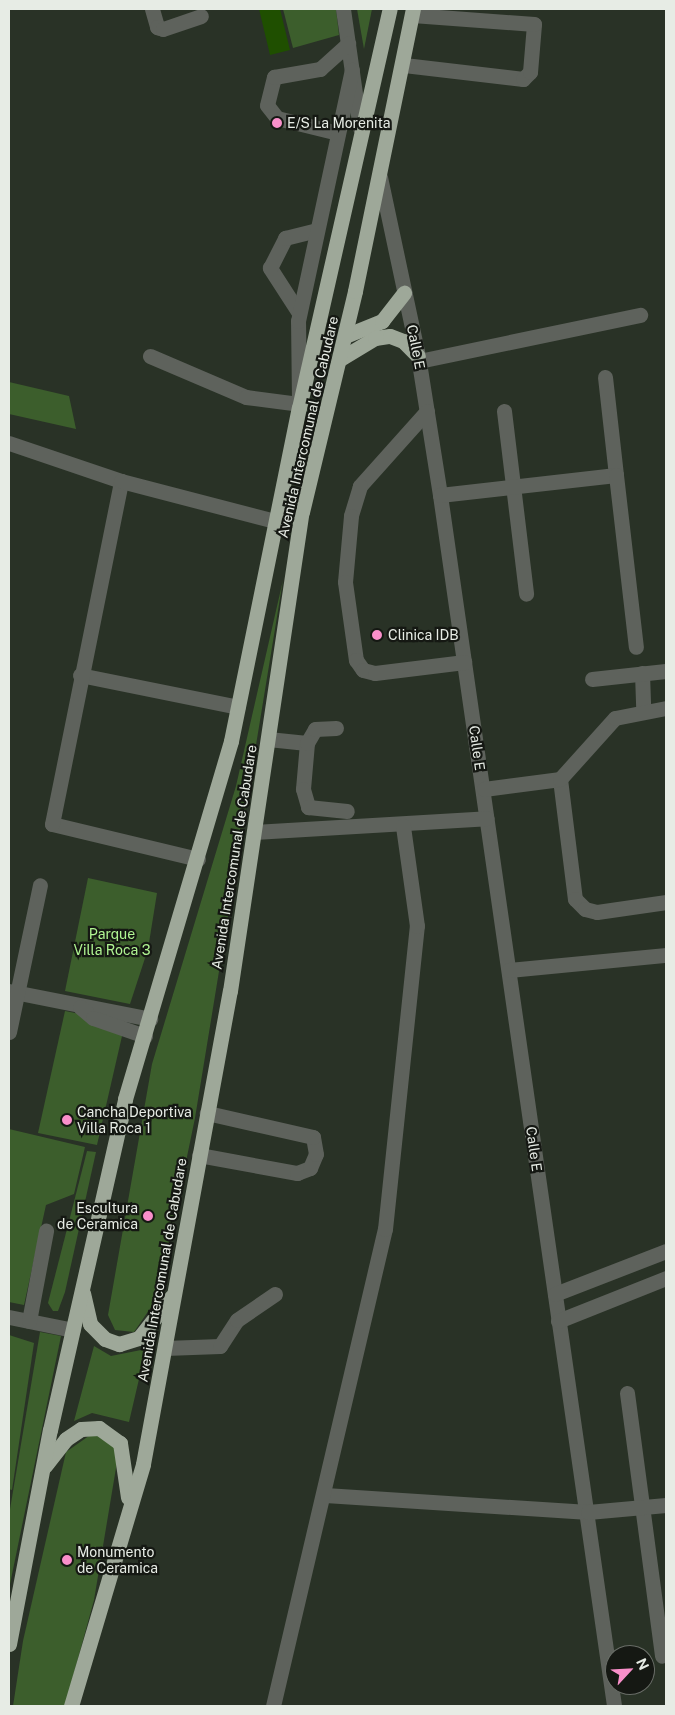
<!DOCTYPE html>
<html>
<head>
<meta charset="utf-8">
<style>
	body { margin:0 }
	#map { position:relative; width:675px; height:1715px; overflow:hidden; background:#293226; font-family:"Public Sans",sans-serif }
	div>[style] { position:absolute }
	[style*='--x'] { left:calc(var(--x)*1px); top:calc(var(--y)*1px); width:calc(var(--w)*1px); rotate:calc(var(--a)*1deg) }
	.green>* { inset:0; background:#3c5e2c }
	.building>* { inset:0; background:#1f4f00 }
	.minor>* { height:15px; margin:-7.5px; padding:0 7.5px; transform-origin:7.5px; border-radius:7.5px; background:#5e625c }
	.highway>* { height:15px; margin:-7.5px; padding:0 7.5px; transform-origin:7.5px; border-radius:7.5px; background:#9ea899 }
	.dots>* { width:14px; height:14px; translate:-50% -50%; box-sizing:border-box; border:2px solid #151813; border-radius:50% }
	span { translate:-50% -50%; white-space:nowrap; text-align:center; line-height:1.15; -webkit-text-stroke:4.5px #151813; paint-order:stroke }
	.poi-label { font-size:14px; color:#e7ece5 }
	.left { translate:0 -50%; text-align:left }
	.right { translate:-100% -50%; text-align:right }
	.street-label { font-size:14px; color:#e7ece5 }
	.park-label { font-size:14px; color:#b0f592 }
	.frame { position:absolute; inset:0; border:10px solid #e7ece5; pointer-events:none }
	.north { position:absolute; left:605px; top:1645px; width:50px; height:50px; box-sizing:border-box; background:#151813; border:1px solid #696d67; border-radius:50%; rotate:65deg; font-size:14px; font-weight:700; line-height:20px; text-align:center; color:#e7ece5 }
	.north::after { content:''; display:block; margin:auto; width:18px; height:22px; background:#f98fca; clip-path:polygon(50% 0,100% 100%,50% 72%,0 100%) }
</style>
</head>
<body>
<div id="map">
	<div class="green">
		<div style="clip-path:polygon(283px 9px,336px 9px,339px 35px,293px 48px)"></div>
		<div style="clip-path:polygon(357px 9px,372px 9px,364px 49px)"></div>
		<div style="clip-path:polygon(9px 382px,69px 396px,76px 429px,9px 414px)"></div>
		<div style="clip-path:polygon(283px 580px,195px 1118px,158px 1297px,134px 1332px,115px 1330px,108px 1315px,152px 1064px,236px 786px)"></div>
		<div style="clip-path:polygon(88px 878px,157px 893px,148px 949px,130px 1004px,65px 991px)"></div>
		<div style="clip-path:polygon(65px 1011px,125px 1023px,97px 1145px,38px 1133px)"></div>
		<div style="clip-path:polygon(9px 1129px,85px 1147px,74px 1194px,46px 1205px,24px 1305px,9px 1302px)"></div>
		<div style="clip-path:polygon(87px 1151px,96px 1152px,65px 1292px,58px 1311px,53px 1311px,48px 1303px)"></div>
		<div style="clip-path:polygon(40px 1332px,61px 1336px,9px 1589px,9px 1515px)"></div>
		<div style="clip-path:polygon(9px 1335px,34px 1343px,12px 1490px,9px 1489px)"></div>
		<div style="clip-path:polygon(94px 1346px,111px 1356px,146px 1349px,129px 1422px,92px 1413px,74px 1421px)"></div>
		<div style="clip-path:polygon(93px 1433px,113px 1441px,118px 1456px,94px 1600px,65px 1706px,13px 1706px,23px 1641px,66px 1452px)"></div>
	</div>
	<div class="building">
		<div style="clip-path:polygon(259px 9px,280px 9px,290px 50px,270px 55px)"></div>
	</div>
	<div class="minor">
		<div style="--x:152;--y:9;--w:19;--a:74"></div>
		<div style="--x:157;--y:27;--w:6;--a:18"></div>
		<div style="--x:163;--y:29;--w:40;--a:-18.9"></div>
		<div style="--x:343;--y:9;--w:120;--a:81.9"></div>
		<div style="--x:404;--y:65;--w:120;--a:6.7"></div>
		<div style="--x:523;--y:79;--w:10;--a:-45"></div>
		<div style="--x:530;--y:72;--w:48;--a:-85.2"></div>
		<div style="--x:534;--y:24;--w:122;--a:-175.8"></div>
		<div style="--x:338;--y:133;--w:63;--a:-166.2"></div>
		<div style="--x:277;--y:118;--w:16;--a:-128"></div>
		<div style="--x:267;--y:105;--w:29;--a:-76"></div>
		<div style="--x:274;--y:77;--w:47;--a:-9.9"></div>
		<div style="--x:320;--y:69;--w:38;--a:-42"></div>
		<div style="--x:380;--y:177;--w:183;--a:78"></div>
		<div style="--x:418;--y:356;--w:141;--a:81"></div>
		<div style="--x:440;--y:495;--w:1223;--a:81.82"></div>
		<div style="--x:299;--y:313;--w:54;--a:-122.8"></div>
		<div style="--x:270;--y:268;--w:34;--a:-63"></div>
		<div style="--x:285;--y:238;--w:33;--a:-14"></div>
		<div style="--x:150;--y:356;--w:104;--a:23.1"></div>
		<div style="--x:246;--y:397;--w:53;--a:7.5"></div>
		<div style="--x:419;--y:361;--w:226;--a:-11.8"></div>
		<div style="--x:605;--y:377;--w:99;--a:83.6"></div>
		<div style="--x:299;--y:400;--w:79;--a:-90.7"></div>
		<div style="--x:298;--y:321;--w:257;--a:-77.9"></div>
		<div style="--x:427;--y:411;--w:101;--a:131.8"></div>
		<div style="--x:360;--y:486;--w:31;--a:107"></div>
		<div style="--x:351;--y:516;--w:66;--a:95.2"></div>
		<div style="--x:345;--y:582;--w:79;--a:82"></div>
		<div style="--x:356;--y:660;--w:12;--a:55"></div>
		<div style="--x:363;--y:670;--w:12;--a:14"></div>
		<div style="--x:375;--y:673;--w:90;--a:-7"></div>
		<div style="--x:504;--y:411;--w:184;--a:83.1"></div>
		<div style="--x:9;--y:443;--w:118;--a:18.7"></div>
		<div style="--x:440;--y:495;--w:177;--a:-6.5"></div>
		<div style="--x:616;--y:475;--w:173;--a:83.4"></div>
		<div style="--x:642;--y:673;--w:38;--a:88"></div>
		<div style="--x:80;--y:675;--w:161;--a:11.4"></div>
		<div style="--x:592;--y:679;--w:74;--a:-6.2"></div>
		<div style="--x:268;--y:739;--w:39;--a:6"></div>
		<div style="--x:307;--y:743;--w:46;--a:95"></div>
		<div style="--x:303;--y:789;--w:19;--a:74"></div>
		<div style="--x:308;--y:807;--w:39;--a:6"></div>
		<div style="--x:307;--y:743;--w:16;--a:-60"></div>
		<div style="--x:315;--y:729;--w:21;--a:-3"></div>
		<div style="--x:560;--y:779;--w:121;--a:82.9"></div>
		<div style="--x:575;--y:899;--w:14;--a:45"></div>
		<div style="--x:585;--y:909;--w:12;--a:14"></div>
		<div style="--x:597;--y:912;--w:70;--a:-8.2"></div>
		<div style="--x:484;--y:789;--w:77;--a:-7.5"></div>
		<div style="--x:560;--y:779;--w:82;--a:-48"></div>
		<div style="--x:615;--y:718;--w:52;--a:-11.1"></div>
		<div style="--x:254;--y:832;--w:233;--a:-3.4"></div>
		<div style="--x:198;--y:859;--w:150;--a:-166.5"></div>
		<div style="--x:52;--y:824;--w:350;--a:-78.6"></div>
		<div style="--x:121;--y:481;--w:159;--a:14.6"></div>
		<div style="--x:509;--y:970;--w:158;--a:-5.5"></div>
		<div style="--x:9;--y:991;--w:144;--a:11.2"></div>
		<div style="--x:80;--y:1007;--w:17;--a:40"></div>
		<div style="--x:93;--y:1018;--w:55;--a:19.1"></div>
		<div style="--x:9;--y:1032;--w:150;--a:-78.1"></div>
		<div style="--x:199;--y:1155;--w:100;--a:10.4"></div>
		<div style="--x:297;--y:1173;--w:14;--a:-21"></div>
		<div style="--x:310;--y:1168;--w:15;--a:-67"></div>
		<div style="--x:316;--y:1154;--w:17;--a:-100"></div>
		<div style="--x:313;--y:1137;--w:109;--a:-167.2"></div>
		<div style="--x:555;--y:1294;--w:119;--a:-21.2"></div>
		<div style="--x:9;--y:1317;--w:65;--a:11.5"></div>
		<div style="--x:29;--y:1321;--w:92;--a:-79.3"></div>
		<div style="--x:558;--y:1321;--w:116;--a:-21.7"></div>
		<div style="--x:165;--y:1348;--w:55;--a:-2.1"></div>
		<div style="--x:220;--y:1346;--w:31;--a:-57"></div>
		<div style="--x:237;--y:1320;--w:46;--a:-34.4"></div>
		<div style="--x:627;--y:1393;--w:265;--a:82.4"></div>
		<div style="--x:325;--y:1495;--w:264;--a:3.7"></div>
		<div style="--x:588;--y:1512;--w:78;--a:-5.1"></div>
		<div style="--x:273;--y:1706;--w:490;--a:-76.8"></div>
		<div style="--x:385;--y:1229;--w:305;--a:-84"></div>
		<div style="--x:417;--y:926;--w:101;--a:-98"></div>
	</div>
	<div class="highway">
		<div style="--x:345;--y:336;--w:40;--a:-22"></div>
		<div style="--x:382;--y:321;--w:36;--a:-52"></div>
		<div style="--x:340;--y:359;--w:41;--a:-31"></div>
		<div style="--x:375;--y:338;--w:15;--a:-8"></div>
		<div style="--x:390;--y:336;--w:14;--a:21"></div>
		<div style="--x:403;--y:341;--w:21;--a:45"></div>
		<div style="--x:83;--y:1293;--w:32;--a:77"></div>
		<div style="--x:90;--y:1324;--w:21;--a:45"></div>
		<div style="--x:105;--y:1339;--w:15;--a:20"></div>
		<div style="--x:119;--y:1344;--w:21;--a:-17"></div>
		<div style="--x:139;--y:1338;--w:53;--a:-51.8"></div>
		<div style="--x:45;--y:1466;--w:34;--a:-52"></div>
		<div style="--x:66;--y:1439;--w:18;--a:-34"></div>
		<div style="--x:81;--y:1429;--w:18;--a:-3"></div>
		<div style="--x:99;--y:1428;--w:26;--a:36"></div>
		<div style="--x:120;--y:1443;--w:55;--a:81.6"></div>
		<div style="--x:9;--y:1644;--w:218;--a:-79.2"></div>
		<div style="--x:50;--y:1430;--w:339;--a:-77.2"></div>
		<div style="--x:125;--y:1099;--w:373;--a:-73.5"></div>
		<div style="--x:231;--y:741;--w:340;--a:-78.5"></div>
		<div style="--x:299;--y:408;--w:409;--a:-77.2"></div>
		<div style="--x:71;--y:1706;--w:252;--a:-73.4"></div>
		<div style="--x:143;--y:1464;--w:481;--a:-79.6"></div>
		<div style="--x:230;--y:991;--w:484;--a:-81.5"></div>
		<div style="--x:302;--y:512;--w:227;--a:-76.5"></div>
		<div style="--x:355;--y:291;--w:288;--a:-78.4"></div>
	</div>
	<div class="dots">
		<div style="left:277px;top:123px;background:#f98fca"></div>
		<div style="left:377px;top:635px;background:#f98fca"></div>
		<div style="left:67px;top:1120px;background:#f98fca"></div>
		<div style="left:148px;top:1216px;background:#f98fca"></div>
		<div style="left:67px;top:1560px;background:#f98fca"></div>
	</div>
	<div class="poi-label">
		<span class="left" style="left:287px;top:123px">E/S La Morenita</span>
		<span class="left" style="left:388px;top:635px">Clinica IDB</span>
		<span class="left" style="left:77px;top:1120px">Cancha Deportiva<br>Villa Roca 1</span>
		<span class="right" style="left:138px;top:1216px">Escultura<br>de Ceramica</span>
		<span class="left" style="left:77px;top:1560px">Monumento<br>de Ceramica</span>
	</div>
	<div class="street-label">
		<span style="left:416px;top:347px;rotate:79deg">Calle E</span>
		<span style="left:308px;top:427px;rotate:-77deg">Avenida Intercomunal de Cabudare</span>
		<span style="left:477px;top:748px;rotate:82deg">Calle E</span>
		<span style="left:234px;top:857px;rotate:-81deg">Avenida Intercomunal de Cabudare</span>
		<span style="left:534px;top:1149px;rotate:82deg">Calle E</span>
		<span style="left:162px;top:1270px;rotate:-80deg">Avenida Intercomunal de Cabudare</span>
	</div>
	<div class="park-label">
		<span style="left:112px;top:942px">Parque<br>Villa Roca 3</span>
	</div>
	<div class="frame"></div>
	<div class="north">N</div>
</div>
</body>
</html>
